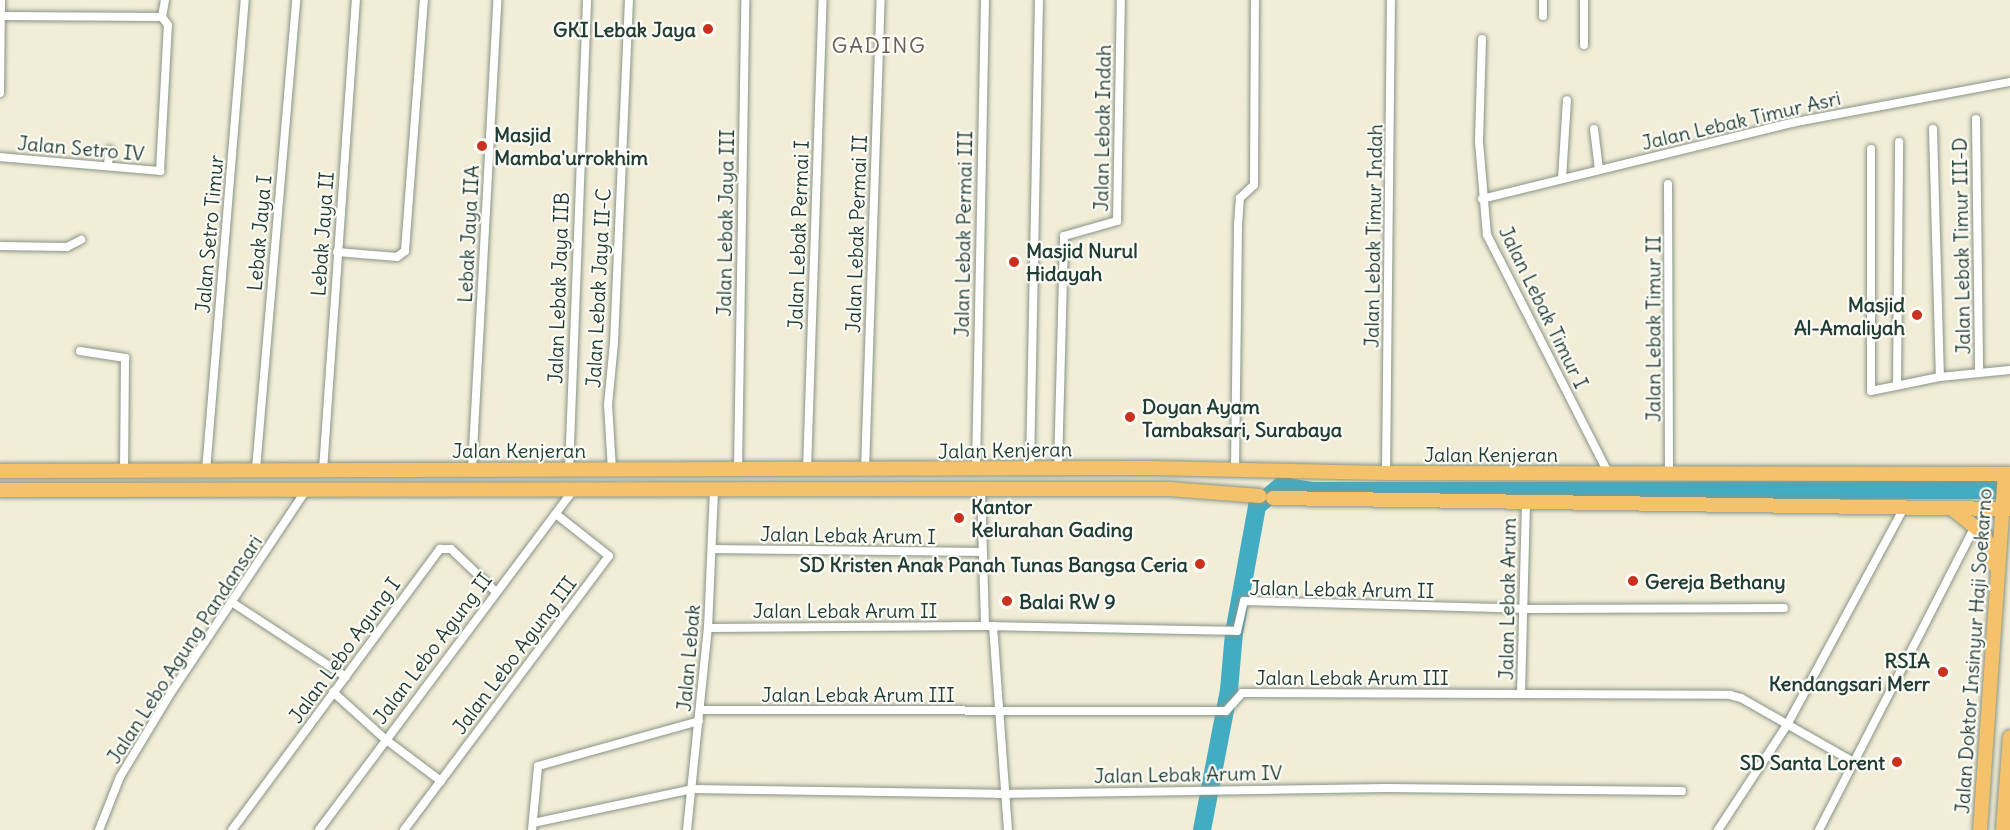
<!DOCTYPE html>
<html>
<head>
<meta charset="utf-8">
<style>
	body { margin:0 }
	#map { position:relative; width:2010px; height:830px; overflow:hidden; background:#f2edd7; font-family:Delius,sans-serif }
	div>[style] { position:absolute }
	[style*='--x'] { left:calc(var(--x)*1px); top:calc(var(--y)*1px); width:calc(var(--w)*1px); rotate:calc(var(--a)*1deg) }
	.river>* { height:18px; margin:-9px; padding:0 9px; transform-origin:9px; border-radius:9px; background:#42acc2 }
	.roads { filter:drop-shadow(0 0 2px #889586) drop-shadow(0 0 2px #889586) }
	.minor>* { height:8px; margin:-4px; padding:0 4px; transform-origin:4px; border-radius:4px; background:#fff }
	.primary>* { height:14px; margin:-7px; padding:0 7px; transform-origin:7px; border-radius:7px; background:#f4c26a }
	.dots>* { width:16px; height:16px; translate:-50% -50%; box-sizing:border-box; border:3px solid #fdfcf7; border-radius:50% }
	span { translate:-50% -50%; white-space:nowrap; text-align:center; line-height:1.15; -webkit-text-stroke:4.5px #fdfcf7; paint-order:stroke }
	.poi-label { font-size:20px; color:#1f3d34; font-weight:700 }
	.right { translate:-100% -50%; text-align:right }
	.left { translate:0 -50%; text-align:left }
	.street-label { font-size:20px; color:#1f3d34 }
	.quarter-label { font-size:22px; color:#696058; letter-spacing:1.5px }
</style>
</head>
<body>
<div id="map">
	<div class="river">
		<div style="--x:1202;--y:830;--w:143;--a:-79.1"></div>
		<div style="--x:1229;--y:690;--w:57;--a:-85"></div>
		<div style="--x:1234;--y:633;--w:129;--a:-79.7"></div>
		<div style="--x:1257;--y:506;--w:31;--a:-40"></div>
		<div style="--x:1281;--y:486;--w:31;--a:9"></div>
		<div style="--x:1312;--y:491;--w:698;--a:-0.08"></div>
	</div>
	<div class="roads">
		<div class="minor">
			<div style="--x:1584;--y:0;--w:45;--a:90"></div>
			<div style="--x:3;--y:16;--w:159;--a:0.4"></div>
			<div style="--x:1543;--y:16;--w:16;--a:-90"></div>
			<div style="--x:162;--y:17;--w:17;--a:-80"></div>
			<div style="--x:1482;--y:39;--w:103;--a:91.7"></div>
			<div style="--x:1479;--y:142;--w:93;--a:85.1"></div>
			<div style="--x:1487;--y:235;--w:268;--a:63"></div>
			<div style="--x:0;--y:93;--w:93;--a:-89.4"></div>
			<div style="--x:1976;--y:119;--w:253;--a:89.3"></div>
			<div style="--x:1594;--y:129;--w:41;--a:83"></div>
			<div style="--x:1933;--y:129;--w:248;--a:88.4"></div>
			<div style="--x:1871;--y:149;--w:242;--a:90"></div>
			<div style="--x:1871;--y:391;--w:70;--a:-11.5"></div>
			<div style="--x:1940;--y:377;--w:70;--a:-5.7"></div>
			<div style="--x:0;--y:157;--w:161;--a:5"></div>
			<div style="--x:160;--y:171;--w:146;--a:-86.9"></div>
			<div style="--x:168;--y:25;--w:10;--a:-127"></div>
			<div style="--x:108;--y:166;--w:16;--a:-86"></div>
			<div style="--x:1562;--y:179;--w:79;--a:-86.4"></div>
			<div style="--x:1668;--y:184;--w:290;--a:89.8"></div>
			<div style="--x:1482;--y:199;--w:323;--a:-13.8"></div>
			<div style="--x:1796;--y:122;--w:218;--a:-10.6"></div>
			<div style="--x:0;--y:246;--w:67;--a:0.9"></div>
			<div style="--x:67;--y:247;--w:16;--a:-27"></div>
			<div style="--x:337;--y:252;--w:60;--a:4.8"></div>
			<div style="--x:397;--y:257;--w:10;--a:-37"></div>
			<div style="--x:405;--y:251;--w:252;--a:-85.7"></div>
			<div style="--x:80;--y:351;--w:46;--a:8.8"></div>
			<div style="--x:125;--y:358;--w:113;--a:90.5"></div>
			<div style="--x:1897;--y:384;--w:242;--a:-89.5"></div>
			<div style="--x:1030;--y:468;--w:468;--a:-88.9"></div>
			<div style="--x:1058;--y:468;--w:232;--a:-88.5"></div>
			<div style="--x:1064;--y:236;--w:55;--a:-15.8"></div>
			<div style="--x:1117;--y:221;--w:221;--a:-89"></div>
			<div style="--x:256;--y:469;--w:471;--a:-85.1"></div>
			<div style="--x:472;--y:469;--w:470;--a:-86.9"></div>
			<div style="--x:738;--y:469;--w:469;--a:-89.1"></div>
			<div style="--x:976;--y:469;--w:469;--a:-88.9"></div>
			<div style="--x:1235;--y:469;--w:244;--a:-89.3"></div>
			<div style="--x:1238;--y:225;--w:27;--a:-86"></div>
			<div style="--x:1240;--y:198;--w:19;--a:-43"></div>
			<div style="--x:1254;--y:185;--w:185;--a:-89.7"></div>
			<div style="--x:323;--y:470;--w:471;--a:-86"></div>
			<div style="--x:569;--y:470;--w:470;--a:-87.8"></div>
			<div style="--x:612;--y:470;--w:65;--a:-93.5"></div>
			<div style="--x:608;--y:405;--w:62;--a:-84.5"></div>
			<div style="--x:614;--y:343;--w:343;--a:-87.5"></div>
			<div style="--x:807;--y:470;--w:470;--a:-88.1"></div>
			<div style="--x:865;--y:470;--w:470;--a:-88.1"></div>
			<div style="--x:206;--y:471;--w:473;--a:-85.3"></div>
			<div style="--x:1386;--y:473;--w:473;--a:-89.4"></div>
			<div style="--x:981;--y:489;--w:137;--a:88.3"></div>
			<div style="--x:712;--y:549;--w:271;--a:0.6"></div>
			<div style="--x:233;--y:603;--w:135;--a:33.2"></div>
			<div style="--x:993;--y:626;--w:205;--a:85.8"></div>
			<div style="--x:708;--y:628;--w:277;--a:-0.4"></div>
			<div style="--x:985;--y:626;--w:252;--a:1.1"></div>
			<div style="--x:1237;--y:631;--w:31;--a:-77"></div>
			<div style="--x:1244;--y:601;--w:280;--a:1.6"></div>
			<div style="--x:1524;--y:609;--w:260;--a:-0.2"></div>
			<div style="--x:333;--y:692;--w:70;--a:42.1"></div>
			<div style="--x:385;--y:739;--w:70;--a:36.9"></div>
			<div style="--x:1521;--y:694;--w:189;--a:-88.5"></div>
			<div style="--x:701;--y:710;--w:525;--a:0.11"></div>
			<div style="--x:1226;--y:711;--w:24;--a:-48"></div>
			<div style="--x:1242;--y:693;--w:488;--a:0.2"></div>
			<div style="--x:1730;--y:695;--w:11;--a:15"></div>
			<div style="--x:1741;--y:698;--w:128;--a:29.6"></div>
			<div style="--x:533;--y:823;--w:164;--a:-12"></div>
			<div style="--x:693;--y:789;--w:305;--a:0.9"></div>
			<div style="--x:998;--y:794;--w:388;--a:-0.9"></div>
			<div style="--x:1386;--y:788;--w:296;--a:0.6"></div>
			<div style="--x:99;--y:830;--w:57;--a:-68.4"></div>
			<div style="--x:120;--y:777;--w:97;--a:-58.9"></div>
			<div style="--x:170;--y:694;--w:245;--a:-56.3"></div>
			<div style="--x:232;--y:830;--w:350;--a:-53.5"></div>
			<div style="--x:440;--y:549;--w:11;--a:0"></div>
			<div style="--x:451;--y:549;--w:61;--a:43.7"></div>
			<div style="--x:319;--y:830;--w:426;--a:-53.2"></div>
			<div style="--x:404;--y:830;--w:342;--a:-53.2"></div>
			<div style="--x:609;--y:556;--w:68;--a:-141.6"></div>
			<div style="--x:532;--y:830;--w:64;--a:-84.6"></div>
			<div style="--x:538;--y:766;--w:167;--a:-15.6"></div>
			<div style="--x:687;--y:830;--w:203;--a:-84.1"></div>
			<div style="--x:708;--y:628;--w:140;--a:-87.5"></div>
			<div style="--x:1718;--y:830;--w:126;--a:-56.7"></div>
			<div style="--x:1787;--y:725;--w:244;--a:-61.7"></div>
			<div style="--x:1819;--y:830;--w:343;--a:-62.8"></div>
		</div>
		<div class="primary">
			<div style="--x:0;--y:471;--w:1151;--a:-0.15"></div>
			<div style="--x:1151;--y:468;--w:235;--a:1.2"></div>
			<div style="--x:1386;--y:473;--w:624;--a:0.09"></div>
			<div style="--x:0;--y:490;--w:1169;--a:-0.05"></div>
			<div style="--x:1169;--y:489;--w:91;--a:4.4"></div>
			<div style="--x:1273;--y:498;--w:737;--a:0.86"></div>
			<div style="--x:1954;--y:510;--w:38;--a:39"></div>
			<div style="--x:1984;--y:534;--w:35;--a:70"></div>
			<div style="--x:1980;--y:830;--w:357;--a:-86"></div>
			<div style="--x:2003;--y:830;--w:93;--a:-85.7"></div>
		</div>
	</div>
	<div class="dots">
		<div style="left:708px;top:29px;background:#c8321e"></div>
		<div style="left:482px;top:146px;background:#c8321e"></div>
		<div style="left:1014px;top:262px;background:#c8321e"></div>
		<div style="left:1917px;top:315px;background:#c8321e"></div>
		<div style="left:1130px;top:417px;background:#c8321e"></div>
		<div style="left:959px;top:518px;background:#c8321e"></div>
		<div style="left:1200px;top:564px;background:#c8321e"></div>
		<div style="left:1633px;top:581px;background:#c8321e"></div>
		<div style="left:1007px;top:601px;background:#c8321e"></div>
		<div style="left:1943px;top:672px;background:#c8321e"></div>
		<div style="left:1897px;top:762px;background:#c8321e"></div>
	</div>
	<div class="poi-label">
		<span class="right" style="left:696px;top:29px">GKI Lebak Jaya</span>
		<span class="left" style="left:494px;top:146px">Masjid<br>Mamba'urrokhim</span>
		<span class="left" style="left:1026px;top:262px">Masjid Nurul<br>Hidayah</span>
		<span class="right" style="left:1905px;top:316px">Masjid<br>Al-Amaliyah</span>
		<span class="left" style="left:1142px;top:418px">Doyan Ayam<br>Tambaksari, Surabaya</span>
		<span class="left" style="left:971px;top:518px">Kantor<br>Kelurahan Gading</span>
		<span class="right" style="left:1188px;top:564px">SD Kristen Anak Panah Tunas Bangsa Ceria</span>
		<span class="left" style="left:1645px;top:581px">Gereja Bethany</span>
		<span class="left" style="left:1019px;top:601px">Balai RW 9</span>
		<span class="right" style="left:1930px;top:672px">RSIA<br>Kendangsari Merr</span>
		<span class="right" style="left:1885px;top:762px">SD Santa Lorent</span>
	</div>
	<div class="street-label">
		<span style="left:1741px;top:120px;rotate:-13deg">Jalan Lebak Timur Asri</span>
		<span style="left:1102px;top:128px;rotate:-89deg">Jalan Lebak Indah</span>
		<span style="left:81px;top:148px;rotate:5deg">Jalan Setro IV</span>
		<span style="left:725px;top:223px;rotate:-89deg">Jalan Lebak Jaya III</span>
		<span style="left:259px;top:233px;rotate:-85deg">Lebak Jaya I</span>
		<span style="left:209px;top:234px;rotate:-85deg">Jalan Setro Timur</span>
		<span style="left:322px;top:234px;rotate:-86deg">Lebak Jaya II</span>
		<span style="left:468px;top:234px;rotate:-87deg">Lebak Jaya IIA</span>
		<span style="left:856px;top:234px;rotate:-88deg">Jalan Lebak Permai II</span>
		<span style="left:963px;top:234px;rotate:-89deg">Jalan Lebak Permai III</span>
		<span style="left:798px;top:235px;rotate:-88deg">Jalan Lebak Permai I</span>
		<span style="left:1373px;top:236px;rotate:-89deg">Jalan Lebak Timur Indah</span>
		<span style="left:1961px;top:246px;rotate:-91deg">Jalan Lebak Timur III-D</span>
		<span style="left:558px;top:288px;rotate:-88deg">Jalan Lebak Jaya IIB</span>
		<span style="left:598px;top:288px;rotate:-87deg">Jalan Lebak Jaya II-C</span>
		<span style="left:1544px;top:307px;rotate:64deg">Jalan Lebak Timur I</span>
		<span style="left:1653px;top:329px;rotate:-90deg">Jalan Lebak Timur II</span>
		<span style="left:519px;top:450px">Jalan Kenjeran</span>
		<span style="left:1005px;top:450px;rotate:-1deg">Jalan Kenjeran</span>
		<span style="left:1491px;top:454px">Jalan Kenjeran</span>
		<span style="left:848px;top:535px;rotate:1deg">Jalan Lebak Arum I</span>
		<span style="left:1342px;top:589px;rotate:1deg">Jalan Lebak Arum II</span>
		<span style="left:1507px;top:599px;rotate:-89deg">Jalan Lebak Arum</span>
		<span style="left:845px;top:610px">Jalan Lebak Arum II</span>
		<span style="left:432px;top:648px;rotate:-53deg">Jalan Lebo Agung II</span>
		<span style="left:184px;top:649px;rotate:-57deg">Jalan Lebo Agung Pandansari</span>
		<span style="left:344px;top:650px;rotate:-54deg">Jalan Lebo Agung I</span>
		<span style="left:1973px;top:651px;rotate:-86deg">Jalan Doktor Insinyur Haji Soekarno</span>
		<span style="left:514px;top:655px;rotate:-53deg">Jalan Lebo Agung III</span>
		<span style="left:688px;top:658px;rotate:-85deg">Jalan Lebak</span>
		<span style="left:1352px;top:677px">Jalan Lebak Arum III</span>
		<span style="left:858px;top:694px">Jalan Lebak Arum III</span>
		<span style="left:1188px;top:774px;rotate:-1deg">Jalan Lebak Arum IV</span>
	</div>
	<div class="quarter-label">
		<span style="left:879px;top:46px">GADING</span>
	</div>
</div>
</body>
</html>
